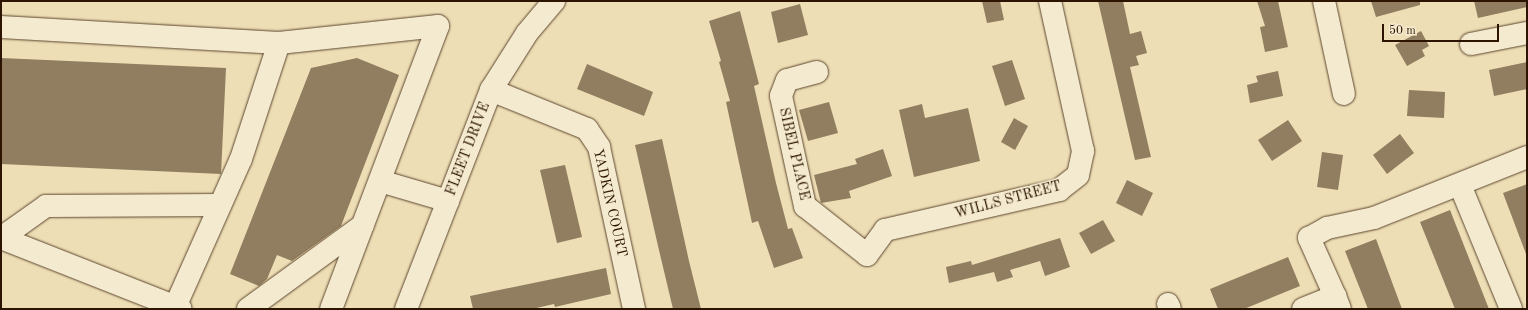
<!DOCTYPE html>
<html>
<head>
<meta charset="utf-8">
<style>
	body { margin:0 }
	#map { position:relative; width:1528px; height:310px; overflow:hidden; background:#eedeb5; font-family:"Old Standard TT",serif }
	div>[style] { position:absolute }
	[style*='--x'] { left:calc(var(--x)*1px); top:calc(var(--y)*1px); width:calc(var(--w)*1px); rotate:calc(var(--a)*1deg) }
	.building>* { inset:0; background:#917d5f }
	.roads { filter:drop-shadow(0 0 1px #5c462e) drop-shadow(0 0 1px #5c462e) }
	.minor>* { height:22px; margin:-11px; padding:0 11px; transform-origin:11px; border-radius:11px; background:#f4eacf }
	span { translate:-50% -50%; white-space:nowrap; text-align:center; line-height:1.15; -webkit-text-stroke:3px #f4eacf; paint-order:stroke }
	.street-label { font-size:14px; color:#2c1401 }
	.frame { position:absolute; inset:0; border:2px solid #2c1401; pointer-events:none }
	.scale { position:absolute; left:1382px; top:24px; width:117px; height:18px; box-sizing:border-box; border:2px solid #2c1401; border-top:0; padding-left:5px; font-size:12px; line-height:14px; white-space:nowrap; color:#2c1401; -webkit-text-stroke:3px #f4eacf; paint-order:stroke }
</style>
</head>
<body>
<div id="map">
	<div class="building">
		<div style="clip-path:polygon(982px 1px,1000px 1px,1004px 20px,987px 23px)"></div>
		<div style="clip-path:polygon(1098px 1px,1123px 1px,1130px 34px,1141px 31px,1147px 53px,1136px 56px,1139px 65px,1130px 67px,1151px 157px,1135px 160px)"></div>
		<div style="clip-path:polygon(1257px 1px,1278px 1px,1288px 47px,1265px 52px,1260px 27px,1265px 26px)"></div>
		<div style="clip-path:polygon(1371px 1px,1420px 1px,1420px 5px,1376px 17px)"></div>
		<div style="clip-path:polygon(1474px 1px,1527px 1px,1527px 7px,1478px 18px)"></div>
		<div style="clip-path:polygon(800px 4px,808px 35px,778px 43px,771px 12px)"></div>
		<div style="clip-path:polygon(740px 11px,759px 84px,754px 86px,776px 183px,788px 229px,792px 228px,803px 258px,774px 268px,758px 221px,752px 223px,726px 102px,730px 101px,719px 62px,721px 61px,709px 21px)"></div>
		<div style="clip-path:polygon(1421px 31px,1429px 46px,1422px 50px,1425px 56px,1407px 66px,1395px 45px)"></div>
		<div style="clip-path:polygon(1px 58px,226px 68px,221px 174px,1px 164px)"></div>
		<div style="clip-path:polygon(357px 58px,399px 75px,341px 226px,292px 261px,277px 255px,267px 279px,259px 286px,230px 274px,311px 68px)"></div>
		<div style="clip-path:polygon(1012px 60px,1025px 99px,1005px 106px,992px 66px)"></div>
		<div style="clip-path:polygon(1527px 62px,1527px 89px,1494px 96px,1489px 70px)"></div>
		<div style="clip-path:polygon(587px 64px,653px 92px,644px 116px,577px 89px)"></div>
		<div style="clip-path:polygon(1278px 71px,1283px 96px,1250px 103px,1247px 85px,1258px 82px,1256px 76px)"></div>
		<div style="clip-path:polygon(1409px 90px,1445px 92px,1444px 118px,1407px 116px)"></div>
		<div style="clip-path:polygon(829px 102px,838px 133px,808px 141px,799px 110px)"></div>
		<div style="clip-path:polygon(922px 104px,925px 118px,968px 108px,980px 161px,914px 177px,899px 110px)"></div>
		<div style="clip-path:polygon(1014px 118px,1028px 126px,1015px 150px,1001px 142px)"></div>
		<div style="clip-path:polygon(1288px 120px,1302px 141px,1272px 161px,1258px 140px)"></div>
		<div style="clip-path:polygon(1400px 134px,1414px 153px,1387px 174px,1373px 155px)"></div>
		<div style="clip-path:polygon(662px 139px,689px 261px,701px 309px,673px 309px,658px 246px,635px 145px)"></div>
		<div style="clip-path:polygon(883px 149px,892px 176px,849px 191px,851px 198px,821px 203px,814px 175px,857px 164px,855px 159px)"></div>
		<div style="clip-path:polygon(1322px 152px,1343px 155px,1338px 190px,1317px 187px)"></div>
		<div style="clip-path:polygon(565px 165px,582px 237px,557px 243px,540px 170px)"></div>
		<div style="clip-path:polygon(1127px 180px,1153px 193px,1142px 216px,1116px 203px)"></div>
		<div style="clip-path:polygon(1527px 184px,1527px 254px,1526px 254px,1503px 193px)"></div>
		<div style="clip-path:polygon(1450px 210px,1489px 309px,1455px 309px,1420px 222px)"></div>
		<div style="clip-path:polygon(1103px 220px,1115px 241px,1091px 254px,1079px 233px)"></div>
		<div style="clip-path:polygon(1060px 238px,1070px 267px,1045px 276px,1040px 261px,1010px 270px,1013px 277px,997px 282px,994px 272px,949px 283px,946px 267px,971px 261px,972px 265px)"></div>
		<div style="clip-path:polygon(1376px 239px,1402px 309px,1368px 309px,1345px 251px)"></div>
		<div style="clip-path:polygon(1288px 257px,1300px 286px,1244px 309px,1218px 309px,1210px 289px)"></div>
		<div style="clip-path:polygon(606px 268px,611px 294px,555px 307px,554px 304px,532px 309px,473px 309px,470px 296px)"></div>
	</div>
	<div class="roads">
		<div class="minor">
			<div style="--x:1324;--y:1;--w:95;--a:77.9"></div>
			<div style="--x:1;--y:27;--w:278;--a:3.3"></div>
			<div style="--x:279;--y:43;--w:160;--a:-6.1"></div>
			<div style="--x:438;--y:26;--w:303;--a:110.7"></div>
			<div style="--x:1471;--y:44;--w:57;--a:-11.1"></div>
			<div style="--x:817;--y:72;--w:31;--a:165"></div>
			<div style="--x:787;--y:80;--w:17;--a:111"></div>
			<div style="--x:781;--y:96;--w:113;--a:77.7"></div>
			<div style="--x:805;--y:206;--w:79;--a:38.3"></div>
			<div style="--x:867;--y:255;--w:31;--a:-54"></div>
			<div style="--x:885;--y:230;--w:179;--a:-12.9"></div>
			<div style="--x:1059;--y:190;--w:24;--a:-38"></div>
			<div style="--x:1078;--y:175;--w:25;--a:-78"></div>
			<div style="--x:1083;--y:151;--w:154;--a:-102.4"></div>
			<div style="--x:491;--y:90;--w:104;--a:22.1"></div>
			<div style="--x:587;--y:129;--w:22;--a:56"></div>
			<div style="--x:599;--y:147;--w:166;--a:77.8"></div>
			<div style="--x:380;--y:181;--w:71;--a:16.4"></div>
			<div style="--x:1460;--y:185;--w:134;--a:67.6"></div>
			<div style="--x:1;--y:238;--w:55;--a:-35.4"></div>
			<div style="--x:46;--y:206;--w:174;--a:-0.3"></div>
			<div style="--x:1;--y:238;--w:193;--a:21.5"></div>
			<div style="--x:1335;--y:296;--w:64;--a:-114.1"></div>
			<div style="--x:1309;--y:238;--w:21;--a:-29"></div>
			<div style="--x:1327;--y:228;--w:48;--a:-12"></div>
			<div style="--x:1374;--y:218;--w:165;--a:-21.7"></div>
			<div style="--x:1168;--y:304;--w:5;--a:68"></div>
			<div style="--x:175;--y:307;--w:162;--a:-66"></div>
			<div style="--x:241;--y:159;--w:122;--a:-71.9"></div>
			<div style="--x:248;--y:309;--w:142;--a:-36.1"></div>
			<div style="--x:406;--y:309;--w:235;--a:-68.8"></div>
			<div style="--x:491;--y:90;--w:67;--a:-57.7"></div>
			<div style="--x:527;--y:33;--w:42;--a:-49.8"></div>
			<div style="--x:1303;--y:309;--w:35;--a:-22"></div>
			<div style="--x:1335;--y:296;--w:14;--a:69"></div>
		</div>
	</div>
	<div class="street-label">
		<span style="left:468px;top:149px;rotate:-69deg">FLEET DRIVE</span>
		<span style="left:794px;top:154px;rotate:77deg">SIBEL PLACE</span>
		<span style="left:1008px;top:200px;rotate:-15deg">WILLS STREET</span>
		<span style="left:610px;top:203px;rotate:77deg">YADKIN COURT</span>
	</div>
	<div class="frame"></div>
	<div class="scale">50 m</div>
</div>
</body>
</html>
